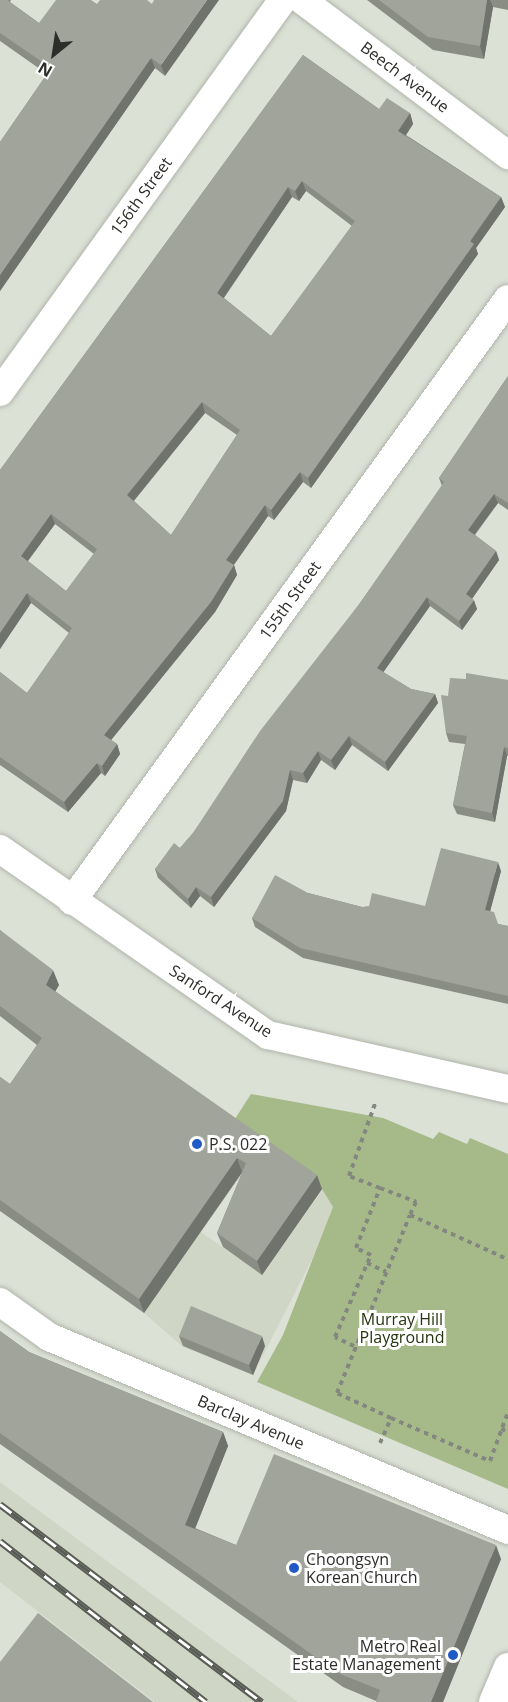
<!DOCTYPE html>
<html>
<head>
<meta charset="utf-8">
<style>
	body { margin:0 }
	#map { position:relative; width:508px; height:1702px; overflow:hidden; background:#dce1d6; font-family:"Open Sans",sans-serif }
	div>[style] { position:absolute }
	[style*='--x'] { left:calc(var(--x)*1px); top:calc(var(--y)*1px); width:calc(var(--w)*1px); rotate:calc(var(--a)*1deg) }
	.built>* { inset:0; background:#cfd6c5 }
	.green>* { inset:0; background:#a6ba89 }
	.path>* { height:4px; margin-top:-2px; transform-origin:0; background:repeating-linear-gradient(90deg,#848780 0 4.5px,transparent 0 9px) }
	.roads { filter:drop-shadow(0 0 2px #b0b4aa) drop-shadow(0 0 2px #b0b4aa) }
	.minor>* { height:28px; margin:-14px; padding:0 14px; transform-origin:14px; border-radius:14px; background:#fff }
	.rail>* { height:7px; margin-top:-3.5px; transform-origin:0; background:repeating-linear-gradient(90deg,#fff 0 14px,#595b55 0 28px); box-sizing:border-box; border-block:2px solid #595b55 }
	.wall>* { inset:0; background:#8a8d84 }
	.shaded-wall>* { inset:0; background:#70736c }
	.building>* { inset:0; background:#a0a49a }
	.dots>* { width:16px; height:16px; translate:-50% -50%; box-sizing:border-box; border:3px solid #fff; border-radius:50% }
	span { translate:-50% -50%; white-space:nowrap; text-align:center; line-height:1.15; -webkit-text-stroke:6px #fff; paint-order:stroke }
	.street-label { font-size:16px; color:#2d2e2a }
	.poi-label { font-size:16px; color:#2d2e2a }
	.left { translate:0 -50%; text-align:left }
	.right { translate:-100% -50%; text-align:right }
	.park-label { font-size:16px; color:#27350f }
	.north { position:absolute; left:24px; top:24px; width:60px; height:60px; -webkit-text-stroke:4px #fff; paint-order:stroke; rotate:210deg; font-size:16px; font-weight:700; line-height:24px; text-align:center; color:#2d2e2a }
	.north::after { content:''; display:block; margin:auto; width:21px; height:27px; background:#2d2e2a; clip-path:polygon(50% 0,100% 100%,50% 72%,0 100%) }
</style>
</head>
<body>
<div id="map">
	<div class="built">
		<div style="clip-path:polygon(323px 1189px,333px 1207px,330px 1224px,253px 1375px,182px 1346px,144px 1313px,185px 1255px,175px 1214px,262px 1275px)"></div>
		<div style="clip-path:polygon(0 1482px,298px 1702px,155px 1702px,0 1582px)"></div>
	</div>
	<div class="green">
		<div style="clip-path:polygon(251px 1094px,383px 1118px,433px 1139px,439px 1132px,467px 1144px,470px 1138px,508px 1154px,508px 1489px,257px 1382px,283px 1335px,333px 1207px,322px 1189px,231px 1125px)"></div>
	</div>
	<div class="path">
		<div style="--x:380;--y:1188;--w:39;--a:21"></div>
		<div style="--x:416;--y:1202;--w:14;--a:115"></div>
		<div style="--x:367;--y:1263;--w:21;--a:25"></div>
		<div style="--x:354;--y:1346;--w:21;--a:-155"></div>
		<div style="--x:335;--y:1337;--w:90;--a:-66.3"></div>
		<div style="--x:371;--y:1255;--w:17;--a:-155"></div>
		<div style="--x:356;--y:1248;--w:65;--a:-68.2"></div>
		<div style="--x:380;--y:1188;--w:33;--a:-159"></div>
		<div style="--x:349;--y:1176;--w:80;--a:-70.2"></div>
		<div style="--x:391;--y:1418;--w:60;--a:-155.2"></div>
		<div style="--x:337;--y:1393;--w:192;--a:-67.7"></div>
		<div style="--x:410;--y:1215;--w:107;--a:24.4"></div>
		<div style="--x:501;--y:1429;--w:8;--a:23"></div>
		<div style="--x:380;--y:1443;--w:27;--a:-66"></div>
		<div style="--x:391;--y:1418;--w:108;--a:23.5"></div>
		<div style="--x:490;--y:1461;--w:52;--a:-69.8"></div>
	</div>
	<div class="roads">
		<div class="minor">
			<div style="--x:302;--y:0;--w:258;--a:37"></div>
			<div style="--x:0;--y:392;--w:483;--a:-54.2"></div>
			<div style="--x:0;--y:849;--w:326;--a:34.8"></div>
			<div style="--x:268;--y:1035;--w:246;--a:12.7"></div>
			<div style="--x:72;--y:901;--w:743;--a:-54.09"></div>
			<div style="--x:0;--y:1302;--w:60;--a:35.5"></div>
			<div style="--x:49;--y:1337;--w:498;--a:22.8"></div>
			<div style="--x:493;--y:1702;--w:38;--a:-67"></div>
		</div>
	</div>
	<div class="rail">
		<div style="--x:0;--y:1504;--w:328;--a:37.1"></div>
		<div style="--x:0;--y:1541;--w:261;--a:38"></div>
	</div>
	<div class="wall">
		<div style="clip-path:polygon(0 0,11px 0,10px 2px,39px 23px,97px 4px,147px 0,165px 76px,155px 68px,0 291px,0 142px,47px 74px,0 41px)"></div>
		<div style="clip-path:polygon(367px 0,508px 0,508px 10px,493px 7px,484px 59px,433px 50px)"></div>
		<div style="clip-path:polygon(evenodd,303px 55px,379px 109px,410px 113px,413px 124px,406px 135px,501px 197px,505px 207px,476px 248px,478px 254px,311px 488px,303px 482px,274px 520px,268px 516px,234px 565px,237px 575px,215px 612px,111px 740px,117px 744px,120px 754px,105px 776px,101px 773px,68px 812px,0 765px,0 672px,27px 693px,69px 633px,31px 603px,0 649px,0 470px,303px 55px,306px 191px,352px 226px,271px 336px,224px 298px,292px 197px,299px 201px,306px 191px,303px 55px,205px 413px,237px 435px,171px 535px,134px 501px,205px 413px,303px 55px,55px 524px,94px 554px,66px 591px,28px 561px,55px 524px)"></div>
		<div style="clip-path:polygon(508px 376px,508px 510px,498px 503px,475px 535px,496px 551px,499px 560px,472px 599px,477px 609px,462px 630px,430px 606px,383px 672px,411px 689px,435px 694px,438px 703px,388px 771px,352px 745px,335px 770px,321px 760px,307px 783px,293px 780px,286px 811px,214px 907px,200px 896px,191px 908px,158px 878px,155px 869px,180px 848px,193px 833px,360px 603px,442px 486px,439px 478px)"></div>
		<div style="clip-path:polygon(466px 679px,508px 680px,508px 756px,507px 756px,495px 822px,457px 814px,453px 805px,465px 744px,449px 742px,446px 733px,448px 696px)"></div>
		<div style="clip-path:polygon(501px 871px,490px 911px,498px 924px,508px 926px,508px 1004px,303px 958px,255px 927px,252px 918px,308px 893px,362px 907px,425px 906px)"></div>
		<div style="clip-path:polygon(0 930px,59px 985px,55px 991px,322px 1189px,262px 1275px,223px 1247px,217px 1233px,242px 1173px,144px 1313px,0 1211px,0 1077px,10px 1084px,37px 1045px,0 1016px)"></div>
		<div style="clip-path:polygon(0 1331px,29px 1352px,223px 1432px,228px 1446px,195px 1528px,236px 1545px,501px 1559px,443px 1702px,377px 1702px,376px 1701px,343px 1687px,0 1444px)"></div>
		<div style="clip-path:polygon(179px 1336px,265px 1346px,253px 1375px,183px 1346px)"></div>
	</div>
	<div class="shaded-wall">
		<div style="clip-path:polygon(207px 0,219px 0,165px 76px,161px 65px)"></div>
		<div style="clip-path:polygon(487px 0,490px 0,493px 7px,484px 59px,480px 46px)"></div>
		<div style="clip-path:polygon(151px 58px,155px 68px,0 291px,0 275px)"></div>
		<div style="clip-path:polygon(410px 113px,413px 124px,402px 141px,398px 131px)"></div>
		<div style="clip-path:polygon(302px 181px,306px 191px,299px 201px,295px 191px)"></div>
		<div style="clip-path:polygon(288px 187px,292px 197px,220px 303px,217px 293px)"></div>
		<div style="clip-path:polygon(501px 197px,505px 207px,476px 248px,478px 254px,311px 488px,308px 478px)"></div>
		<div style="clip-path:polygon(202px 402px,205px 413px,130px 505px,127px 495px)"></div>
		<div style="clip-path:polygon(300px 472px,303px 482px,274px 520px,271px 510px)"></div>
		<div style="clip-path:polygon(494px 494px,498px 503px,471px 539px,468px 530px)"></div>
		<div style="clip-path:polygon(265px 505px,268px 516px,230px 570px,226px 560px)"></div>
		<div style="clip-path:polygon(51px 514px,55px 524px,24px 566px,21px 556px)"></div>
		<div style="clip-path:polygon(496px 551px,499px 560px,469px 603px,466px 594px)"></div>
		<div style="clip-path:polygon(234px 565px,237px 575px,215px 612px,107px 745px,104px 735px)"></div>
		<div style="clip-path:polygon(27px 593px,31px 603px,0 649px,0 633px)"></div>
		<div style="clip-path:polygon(427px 597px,430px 606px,380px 677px,377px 668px)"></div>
		<div style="clip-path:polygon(474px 600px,477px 609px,462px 630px,459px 621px)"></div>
		<div style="clip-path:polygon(435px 694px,438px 703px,388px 771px,385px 762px)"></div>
		<div style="clip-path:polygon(349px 736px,352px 745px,335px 770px,331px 760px)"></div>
		<div style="clip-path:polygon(117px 744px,120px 754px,105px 776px,102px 766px)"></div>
		<div style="clip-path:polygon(504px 747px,507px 756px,495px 822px,492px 813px)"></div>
		<div style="clip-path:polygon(318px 751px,321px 760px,307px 783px,303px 773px)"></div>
		<div style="clip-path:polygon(97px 763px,101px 773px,68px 812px,64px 802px)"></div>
		<div style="clip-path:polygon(290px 770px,293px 780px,286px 811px,214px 907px,211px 897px)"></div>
		<div style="clip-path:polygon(498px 862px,501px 871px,488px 919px,485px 910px)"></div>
		<div style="clip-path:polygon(196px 887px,200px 896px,191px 908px,188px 899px)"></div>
		<div style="clip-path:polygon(53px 970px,59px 985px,51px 999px,46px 985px)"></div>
		<div style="clip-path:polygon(237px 1158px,242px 1172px,144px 1313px,139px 1299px)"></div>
		<div style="clip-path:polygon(317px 1175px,322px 1189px,262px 1275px,257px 1261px)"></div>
		<div style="clip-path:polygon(262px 1336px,265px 1346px,253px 1375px,249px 1365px)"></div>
		<div style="clip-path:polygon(223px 1432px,228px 1446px,191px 1539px,185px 1525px)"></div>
		<div style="clip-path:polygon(496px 1545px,501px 1559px,443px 1702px,431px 1702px)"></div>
	</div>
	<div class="building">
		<div style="clip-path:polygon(0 0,7px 0,39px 23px,56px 0,91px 0,97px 4px,100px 0,147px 0,152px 4px,154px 0,207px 0,161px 65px,151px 58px,0 275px,0 142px,51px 68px,0 33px)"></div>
		<div style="clip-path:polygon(379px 0,487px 0,480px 46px,428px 37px)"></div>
		<div style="clip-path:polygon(evenodd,303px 55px,379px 109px,387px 98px,410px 113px,398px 131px,501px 197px,470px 241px,474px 244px,308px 478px,300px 472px,271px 510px,265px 505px,226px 560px,234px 565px,211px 602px,104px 735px,117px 744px,102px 766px,97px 763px,64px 802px,0 757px,0 672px,27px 693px,72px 628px,27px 593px,0 633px,0 470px,303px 55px,302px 181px,355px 221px,271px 336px,217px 293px,288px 187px,295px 191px,302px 181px,303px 55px,202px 402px,240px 430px,171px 535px,127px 495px,202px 402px,303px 55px,51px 514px,97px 549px,66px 591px,21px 556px,51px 514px)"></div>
		<div style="clip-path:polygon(508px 376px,508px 503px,494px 494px,468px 530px,496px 551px,466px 594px,474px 600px,459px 621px,427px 597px,377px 668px,411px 689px,435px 694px,385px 762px,349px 736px,331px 760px,318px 751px,303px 773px,290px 770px,283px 801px,211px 897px,196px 887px,188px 899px,155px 869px,174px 843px,180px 848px,193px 833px,260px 731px,360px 603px,444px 482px,439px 478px)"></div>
		<div style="clip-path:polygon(466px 673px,508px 680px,508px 748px,504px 747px,492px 813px,453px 805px,467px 736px,446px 733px,441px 695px,448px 696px,450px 678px,466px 679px)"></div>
		<div style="clip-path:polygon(441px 848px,498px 862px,485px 910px,494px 912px,498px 924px,508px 926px,508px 996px,300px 948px,252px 918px,275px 875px,308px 893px,362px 907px,369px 906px,372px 893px,425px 906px)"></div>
		<div style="clip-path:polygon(0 930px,53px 970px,46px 985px,317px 1175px,257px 1261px,217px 1233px,246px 1163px,237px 1158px,139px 1299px,0 1200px,0 1077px,10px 1084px,42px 1038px,0 1006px)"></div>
		<div style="clip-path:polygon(191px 1306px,262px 1336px,249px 1365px,179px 1336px)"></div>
		<div style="clip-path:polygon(0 1331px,29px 1352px,223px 1432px,185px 1525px,236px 1545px,274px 1454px,496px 1545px,431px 1702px,378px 1702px,376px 1701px,380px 1690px,338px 1673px,0 1433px)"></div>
		<div style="clip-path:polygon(38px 1613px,153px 1702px,0 1702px,0 1662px)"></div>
	</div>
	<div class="dots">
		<div style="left:197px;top:1144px;background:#205ac7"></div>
		<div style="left:294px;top:1568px;background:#205ac7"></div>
		<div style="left:453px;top:1655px;background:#205ac7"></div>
	</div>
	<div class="street-label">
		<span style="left:405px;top:77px;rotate:37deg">Beech Avenue</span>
		<span style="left:141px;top:196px;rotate:-54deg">156th Street</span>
		<span style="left:290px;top:600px;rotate:-54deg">155th Street</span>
		<span style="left:221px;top:1001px;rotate:33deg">Sanford Avenue</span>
		<span style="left:251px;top:1422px;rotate:23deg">Barclay Avenue</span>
	</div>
	<div class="poi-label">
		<span class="left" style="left:209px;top:1144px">P.S. 022</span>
		<span class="left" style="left:306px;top:1568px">Choongsyn<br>Korean Church</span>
		<span class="right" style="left:441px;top:1655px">Metro Real<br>Estate Management</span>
	</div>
	<div class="park-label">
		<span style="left:402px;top:1328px">Murray Hill<br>Playground</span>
	</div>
	<div class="north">N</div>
</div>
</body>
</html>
